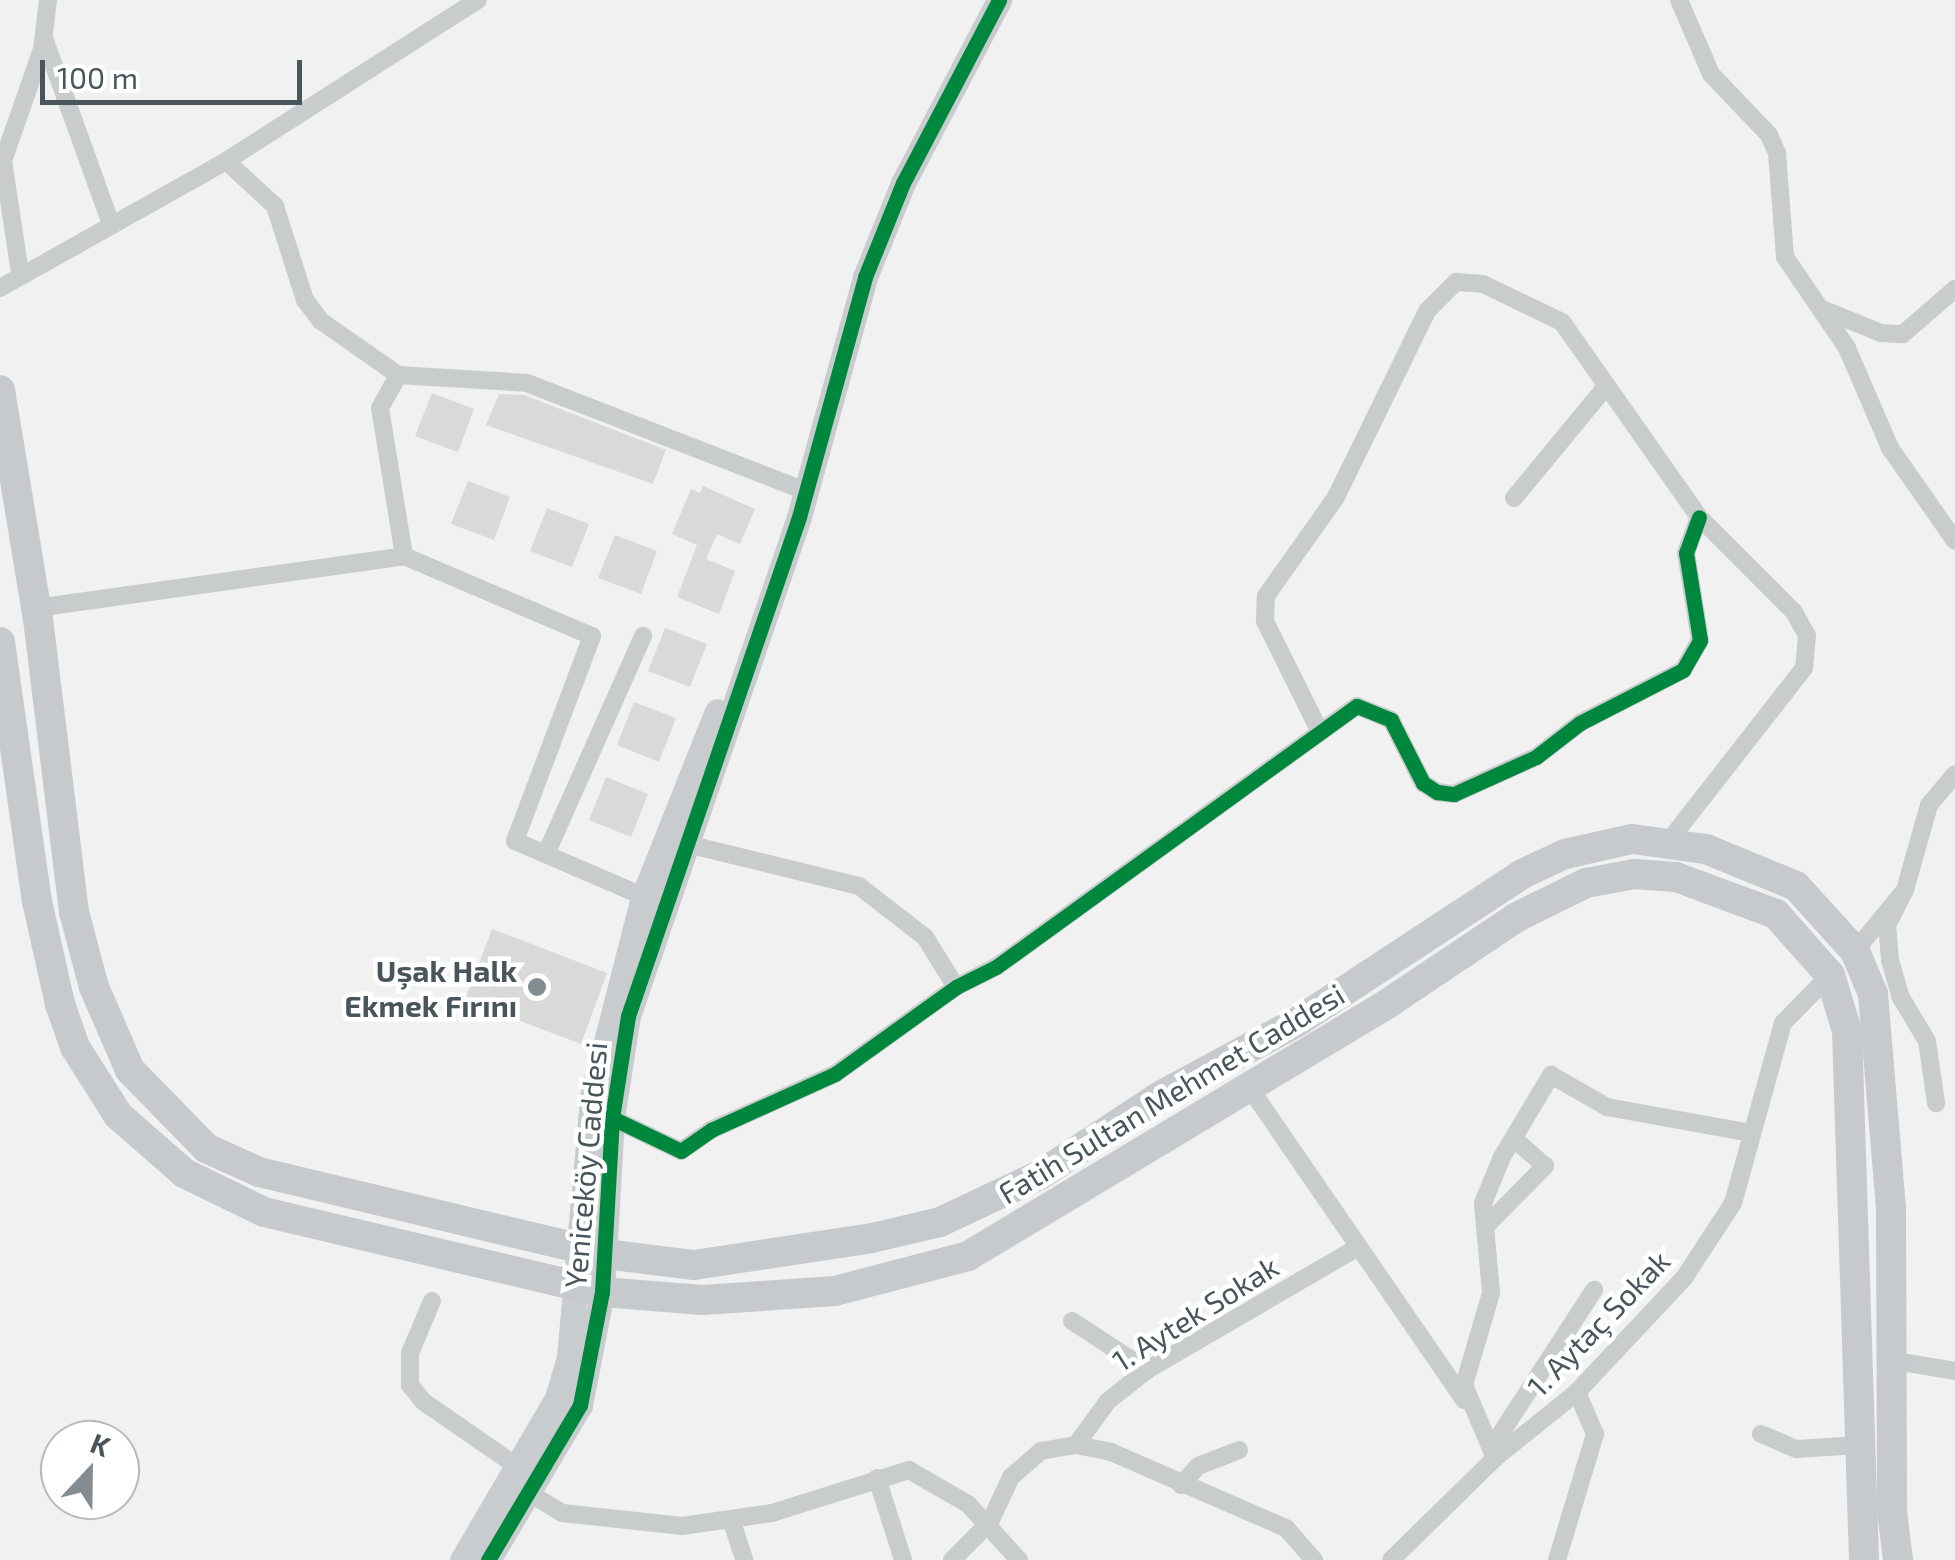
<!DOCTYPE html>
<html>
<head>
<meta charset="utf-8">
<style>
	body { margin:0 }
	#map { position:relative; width:1955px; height:1560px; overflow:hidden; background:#f1f1f1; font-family:"Exo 2",sans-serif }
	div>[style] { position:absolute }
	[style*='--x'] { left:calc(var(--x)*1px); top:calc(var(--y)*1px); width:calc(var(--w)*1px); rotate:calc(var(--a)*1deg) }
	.building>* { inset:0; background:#d9d9da }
	.street>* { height:18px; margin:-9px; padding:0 9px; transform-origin:9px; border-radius:9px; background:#c8cccd }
	.secondary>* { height:25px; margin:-12.5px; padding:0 12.5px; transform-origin:12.5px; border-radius:12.5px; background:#c9ccce }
	.primary>* { height:30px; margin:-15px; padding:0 15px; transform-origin:15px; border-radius:15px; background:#c6cacc }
	.cycleway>* { height:15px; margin:-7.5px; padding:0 7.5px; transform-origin:7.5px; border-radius:7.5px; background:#00873e }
	.dots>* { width:28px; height:28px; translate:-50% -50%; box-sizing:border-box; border:5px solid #fff; border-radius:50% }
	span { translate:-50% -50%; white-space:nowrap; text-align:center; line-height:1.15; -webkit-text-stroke:9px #fff; paint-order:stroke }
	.poi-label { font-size:30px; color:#48565c; font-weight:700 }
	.right { translate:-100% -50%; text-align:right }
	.street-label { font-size:30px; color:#48565c }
	.north { position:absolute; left:40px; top:1420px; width:100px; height:100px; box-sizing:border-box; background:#fff; border:2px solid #b6bbbe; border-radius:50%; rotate:22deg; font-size:28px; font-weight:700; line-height:40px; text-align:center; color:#48565c }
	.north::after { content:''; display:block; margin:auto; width:35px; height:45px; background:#838c90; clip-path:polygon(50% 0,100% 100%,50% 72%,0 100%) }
	.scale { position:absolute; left:40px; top:60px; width:262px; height:45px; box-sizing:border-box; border:5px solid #48565c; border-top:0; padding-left:12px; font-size:30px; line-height:35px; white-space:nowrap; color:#48565c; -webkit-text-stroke:8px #fff; paint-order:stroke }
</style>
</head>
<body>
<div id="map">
	<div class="building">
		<div style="clip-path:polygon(432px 393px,474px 409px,458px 452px,415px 436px)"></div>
		<div style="clip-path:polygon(499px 394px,524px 395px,666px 450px,653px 484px,486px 425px)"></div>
		<div style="clip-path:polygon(468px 481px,510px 497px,494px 540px,451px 524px)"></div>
		<div style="clip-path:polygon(703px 486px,755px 509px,740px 544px,717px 534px,706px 559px,735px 571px,719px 614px,677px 597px,697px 545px,672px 534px,691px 489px,700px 493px)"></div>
		<div style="clip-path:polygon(547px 508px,589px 524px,572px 567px,530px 551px)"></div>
		<div style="clip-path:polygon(615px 535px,657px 551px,641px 594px,598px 578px)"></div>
		<div style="clip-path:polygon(665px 628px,707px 644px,690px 687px,648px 671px)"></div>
		<div style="clip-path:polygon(634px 702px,676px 718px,659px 762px,617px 745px)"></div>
		<div style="clip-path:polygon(606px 777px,648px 794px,631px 837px,589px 820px)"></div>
		<div style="clip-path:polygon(492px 929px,607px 973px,581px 1044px,465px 1000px)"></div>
	</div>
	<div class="street">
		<div style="--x:1679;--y:0;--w:81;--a:66.6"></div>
		<div style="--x:1711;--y:74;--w:84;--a:46.4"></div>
		<div style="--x:1769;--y:135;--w:20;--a:66"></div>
		<div style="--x:1777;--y:153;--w:104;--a:85.6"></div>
		<div style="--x:1785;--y:257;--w:110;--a:55.7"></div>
		<div style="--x:1847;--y:348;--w:109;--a:66.7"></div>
		<div style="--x:1890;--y:448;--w:113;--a:55"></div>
		<div style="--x:44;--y:38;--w:195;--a:70.2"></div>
		<div style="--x:226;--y:161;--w:67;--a:42.6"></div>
		<div style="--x:275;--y:206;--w:99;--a:72.3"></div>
		<div style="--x:305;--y:300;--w:26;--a:53"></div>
		<div style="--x:321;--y:321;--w:94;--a:35"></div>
		<div style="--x:20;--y:273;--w:113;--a:-98.6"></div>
		<div style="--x:3;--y:161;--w:119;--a:-70.8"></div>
		<div style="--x:42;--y:49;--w:49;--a:-83"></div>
		<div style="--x:0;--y:288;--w:259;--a:-29.3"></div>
		<div style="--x:226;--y:161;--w:299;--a:-32.6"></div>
		<div style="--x:1822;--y:309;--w:64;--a:22.1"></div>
		<div style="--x:1881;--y:333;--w:22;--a:3"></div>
		<div style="--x:1903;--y:334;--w:69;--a:-40.9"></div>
		<div style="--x:1514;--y:498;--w:141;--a:-50.5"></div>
		<div style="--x:404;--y:556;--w:150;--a:-99.2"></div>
		<div style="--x:380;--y:408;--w:38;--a:-61"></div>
		<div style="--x:398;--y:375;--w:129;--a:3.5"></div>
		<div style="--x:527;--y:383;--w:299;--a:21.2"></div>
		<div style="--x:36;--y:608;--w:372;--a:-8"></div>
		<div style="--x:404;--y:556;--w:204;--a:23.1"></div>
		<div style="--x:592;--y:636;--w:219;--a:110.6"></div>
		<div style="--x:515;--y:841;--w:149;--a:23.3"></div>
		<div style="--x:1319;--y:730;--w:122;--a:-116.4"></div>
		<div style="--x:1265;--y:621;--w:25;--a:-88"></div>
		<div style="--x:1266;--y:596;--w:121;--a:-54.7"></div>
		<div style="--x:1336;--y:497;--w:207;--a:-63.9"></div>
		<div style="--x:1427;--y:311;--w:41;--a:-45"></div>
		<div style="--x:1456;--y:282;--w:27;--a:4"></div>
		<div style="--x:1483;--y:284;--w:88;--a:25.7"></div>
		<div style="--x:1562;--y:322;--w:238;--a:54.9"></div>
		<div style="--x:1699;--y:517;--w:134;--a:45"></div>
		<div style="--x:1794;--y:612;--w:26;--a:61"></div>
		<div style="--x:1807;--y:635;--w:33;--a:95"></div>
		<div style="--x:1804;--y:668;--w:219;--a:128"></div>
		<div style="--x:687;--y:844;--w:177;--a:13.7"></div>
		<div style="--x:859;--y:886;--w:83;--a:37.7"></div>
		<div style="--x:925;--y:937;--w:59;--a:58.2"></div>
		<div style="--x:546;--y:854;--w:239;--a:-66"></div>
		<div style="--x:1905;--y:890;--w:39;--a:117"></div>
		<div style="--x:1887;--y:925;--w:35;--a:85"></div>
		<div style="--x:1890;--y:960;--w:37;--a:74"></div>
		<div style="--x:1900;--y:996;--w:52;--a:59"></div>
		<div style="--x:1927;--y:1041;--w:63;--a:81.7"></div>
		<div style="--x:1855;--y:951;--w:79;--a:-50.7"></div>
		<div style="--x:1905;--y:890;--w:88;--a:-74.2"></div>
		<div style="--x:1929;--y:805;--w:40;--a:-50"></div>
		<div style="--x:1249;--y:1087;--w:380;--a:55.5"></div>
		<div style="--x:612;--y:1118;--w:76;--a:25.6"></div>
		<div style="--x:681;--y:1151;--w:37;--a:-35"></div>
		<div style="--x:711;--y:1130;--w:136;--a:-24.3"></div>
		<div style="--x:835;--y:1074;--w:149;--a:-35.7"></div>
		<div style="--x:956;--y:987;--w:45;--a:-26.6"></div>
		<div style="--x:996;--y:967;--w:445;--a:-35.9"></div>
		<div style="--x:1357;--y:706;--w:37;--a:22"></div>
		<div style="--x:1391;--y:720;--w:71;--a:63.1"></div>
		<div style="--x:1423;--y:783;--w:17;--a:33"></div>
		<div style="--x:1437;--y:792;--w:17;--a:7"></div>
		<div style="--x:1454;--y:794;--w:90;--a:-24.3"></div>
		<div style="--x:1536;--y:757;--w:56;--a:-37.7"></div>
		<div style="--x:1580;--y:723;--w:116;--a:-27.2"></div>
		<div style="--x:1683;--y:670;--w:34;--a:-60"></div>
		<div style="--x:1700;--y:640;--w:88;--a:-99.1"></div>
		<div style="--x:1686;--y:553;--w:38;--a:-70"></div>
		<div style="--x:1485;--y:1227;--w:86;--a:-45.5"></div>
		<div style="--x:1545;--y:1166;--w:41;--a:-138.9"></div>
		<div style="--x:432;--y:1301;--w:56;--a:112.9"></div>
		<div style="--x:410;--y:1353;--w:32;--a:90"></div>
		<div style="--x:410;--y:1385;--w:22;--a:51"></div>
		<div style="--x:424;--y:1402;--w:114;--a:34.7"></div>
		<div style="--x:1072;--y:1321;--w:90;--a:33.2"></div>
		<div style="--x:1890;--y:1360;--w:66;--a:9.6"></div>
		<div style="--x:1761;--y:1434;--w:39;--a:23"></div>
		<div style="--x:1797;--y:1449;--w:61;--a:-3.8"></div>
		<div style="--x:1494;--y:1444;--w:184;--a:-57"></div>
		<div style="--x:1076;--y:1445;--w:36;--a:11"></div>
		<div style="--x:1111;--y:1452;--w:191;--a:23.5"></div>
		<div style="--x:1286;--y:1528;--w:43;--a:48.8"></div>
		<div style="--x:1495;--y:1458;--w:79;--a:-113"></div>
		<div style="--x:1464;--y:1385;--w:96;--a:-73.6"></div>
		<div style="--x:1491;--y:1293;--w:90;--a:-95.1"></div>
		<div style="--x:1483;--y:1203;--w:50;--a:-67.6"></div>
		<div style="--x:1502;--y:1157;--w:96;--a:-59.1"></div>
		<div style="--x:1551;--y:1075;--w:64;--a:29.7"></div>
		<div style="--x:1607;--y:1107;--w:147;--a:10.2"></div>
		<div style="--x:877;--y:1478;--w:86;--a:72.4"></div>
		<div style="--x:1181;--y:1485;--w:25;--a:-48"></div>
		<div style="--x:1198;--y:1466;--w:44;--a:-21.3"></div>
		<div style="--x:529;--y:1493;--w:39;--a:31"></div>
		<div style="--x:562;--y:1513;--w:121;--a:6.2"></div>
		<div style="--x:682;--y:1526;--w:91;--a:-8.2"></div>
		<div style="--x:772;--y:1513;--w:144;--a:-17.4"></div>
		<div style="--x:909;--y:1470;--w:68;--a:30"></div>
		<div style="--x:968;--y:1504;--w:76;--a:47.7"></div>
		<div style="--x:732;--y:1522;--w:40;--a:72"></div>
		<div style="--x:952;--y:1560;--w:54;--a:-45"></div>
		<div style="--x:990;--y:1522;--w:50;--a:-65"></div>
		<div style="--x:1011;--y:1477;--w:40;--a:-41"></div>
		<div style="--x:1041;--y:1451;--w:36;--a:-10"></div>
		<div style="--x:1076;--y:1445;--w:54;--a:-54"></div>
		<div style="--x:1108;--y:1401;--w:50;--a:-38.5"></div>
		<div style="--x:1147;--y:1370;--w:244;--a:-30.2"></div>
		<div style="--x:1391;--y:1560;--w:146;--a:-44.4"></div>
		<div style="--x:1495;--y:1458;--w:105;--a:-38.8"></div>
		<div style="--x:1577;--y:1392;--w:156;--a:-46.8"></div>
		<div style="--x:1684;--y:1278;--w:90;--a:-56.8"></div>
		<div style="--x:1733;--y:1203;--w:187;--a:-74.5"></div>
		<div style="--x:1783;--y:1023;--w:67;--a:-45.6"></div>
		<div style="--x:1557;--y:1560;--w:132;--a:-73.2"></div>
		<div style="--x:1595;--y:1434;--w:46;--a:-113.2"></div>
	</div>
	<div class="secondary">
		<div style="--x:462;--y:1560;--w:188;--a:-59.6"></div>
		<div style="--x:557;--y:1398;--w:43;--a:-73.7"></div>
		<div style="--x:569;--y:1357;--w:261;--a:-84.9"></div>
		<div style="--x:592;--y:1097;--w:206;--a:-75.7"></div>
		<div style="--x:643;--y:897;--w:200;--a:-68.3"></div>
		<div style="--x:488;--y:1560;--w:180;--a:-59.3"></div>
		<div style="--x:580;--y:1405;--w:115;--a:-79"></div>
		<div style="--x:602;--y:1292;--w:174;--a:-86.7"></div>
		<div style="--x:612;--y:1118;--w:103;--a:-81.1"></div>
		<div style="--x:628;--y:1016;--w:527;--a:-71.08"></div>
		<div style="--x:799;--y:517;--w:249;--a:-74.6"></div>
		<div style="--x:865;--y:277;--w:101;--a:-68"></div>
		<div style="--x:903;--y:183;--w:207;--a:-62.3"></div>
	</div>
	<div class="primary">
		<div style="--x:0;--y:390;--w:232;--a:80.6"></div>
		<div style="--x:38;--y:619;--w:295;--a:83"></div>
		<div style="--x:74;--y:912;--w:78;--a:75.1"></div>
		<div style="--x:94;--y:987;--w:90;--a:66.6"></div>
		<div style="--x:130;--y:1070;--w:109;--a:45.7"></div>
		<div style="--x:206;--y:1148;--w:58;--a:24.4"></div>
		<div style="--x:259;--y:1172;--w:355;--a:13.4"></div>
		<div style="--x:604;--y:1254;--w:91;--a:7"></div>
		<div style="--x:694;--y:1265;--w:180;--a:-8.6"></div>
		<div style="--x:872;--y:1238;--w:70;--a:-13.2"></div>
		<div style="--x:940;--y:1222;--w:110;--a:-25.2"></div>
		<div style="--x:1040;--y:1175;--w:146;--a:-33.3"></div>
		<div style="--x:1162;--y:1095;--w:153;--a:-28.4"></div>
		<div style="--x:1297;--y:1022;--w:269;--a:-33.3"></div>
		<div style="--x:1522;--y:874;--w:47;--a:-24.9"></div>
		<div style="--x:1565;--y:854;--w:69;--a:-12.6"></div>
		<div style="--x:1632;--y:839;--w:75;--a:7.7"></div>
		<div style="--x:1706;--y:849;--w:97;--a:22.3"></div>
		<div style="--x:1796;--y:886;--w:88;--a:47.8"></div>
		<div style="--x:1855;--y:951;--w:47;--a:67.3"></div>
		<div style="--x:1873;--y:994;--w:216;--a:85.2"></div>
		<div style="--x:1891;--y:1209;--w:302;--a:89.8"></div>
		<div style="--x:1892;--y:1511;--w:49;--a:83"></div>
		<div style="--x:0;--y:642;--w:262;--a:81.9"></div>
		<div style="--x:37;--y:901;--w:106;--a:77.4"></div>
		<div style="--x:60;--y:1004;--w:46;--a:70.8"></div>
		<div style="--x:75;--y:1047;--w:80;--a:57.7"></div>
		<div style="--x:118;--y:1115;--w:88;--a:41.3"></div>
		<div style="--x:184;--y:1173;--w:89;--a:26"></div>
		<div style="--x:264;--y:1212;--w:347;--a:13.3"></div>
		<div style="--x:602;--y:1292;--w:101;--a:4.5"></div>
		<div style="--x:703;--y:1300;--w:132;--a:-3.9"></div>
		<div style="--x:835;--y:1291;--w:138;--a:-14.7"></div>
		<div style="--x:968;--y:1256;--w:489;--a:-31"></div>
		<div style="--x:1387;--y:1004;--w:156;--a:-33.8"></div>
		<div style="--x:1517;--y:917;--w:77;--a:-26.2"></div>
		<div style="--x:1586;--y:883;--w:49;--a:-10.6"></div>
		<div style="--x:1634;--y:874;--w:42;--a:4.1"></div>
		<div style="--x:1676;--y:877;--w:107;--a:20.3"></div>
		<div style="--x:1776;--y:914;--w:81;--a:48.5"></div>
		<div style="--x:1830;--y:975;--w:59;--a:73.1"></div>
		<div style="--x:1847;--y:1031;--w:529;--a:88.16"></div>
	</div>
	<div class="cycleway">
		<div style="--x:612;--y:1118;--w:76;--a:25.6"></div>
		<div style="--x:681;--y:1151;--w:37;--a:-35"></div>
		<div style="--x:711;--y:1130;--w:136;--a:-24.3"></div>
		<div style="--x:835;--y:1074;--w:149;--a:-35.7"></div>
		<div style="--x:956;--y:987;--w:45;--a:-26.6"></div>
		<div style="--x:996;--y:967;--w:445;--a:-35.9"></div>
		<div style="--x:1357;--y:706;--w:37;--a:22"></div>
		<div style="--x:1391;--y:720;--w:71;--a:63.1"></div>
		<div style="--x:1423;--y:783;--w:17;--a:33"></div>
		<div style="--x:1437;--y:792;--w:17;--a:7"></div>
		<div style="--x:1454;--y:794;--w:90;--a:-24.3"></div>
		<div style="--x:1536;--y:757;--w:56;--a:-37.7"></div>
		<div style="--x:1580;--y:723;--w:116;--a:-27.2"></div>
		<div style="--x:1683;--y:670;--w:34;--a:-60"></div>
		<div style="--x:1700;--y:640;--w:88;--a:-99.1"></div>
		<div style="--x:1686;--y:553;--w:38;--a:-70"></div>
		<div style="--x:488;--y:1560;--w:180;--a:-59.3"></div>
		<div style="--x:580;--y:1405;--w:115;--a:-79"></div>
		<div style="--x:602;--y:1292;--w:174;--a:-86.7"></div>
		<div style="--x:612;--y:1118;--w:103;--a:-81.1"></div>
		<div style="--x:628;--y:1016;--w:527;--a:-71.08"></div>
		<div style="--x:799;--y:517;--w:249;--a:-74.6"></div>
		<div style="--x:865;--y:277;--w:101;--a:-68"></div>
		<div style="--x:903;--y:183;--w:207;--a:-62.3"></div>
	</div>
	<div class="dots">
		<div style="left:537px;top:987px;background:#838c90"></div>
	</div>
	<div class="poi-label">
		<span class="right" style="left:517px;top:987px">Uşak Halk<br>Ekmek Fırını</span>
	</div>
	<div class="street-label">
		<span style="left:1171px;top:1093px;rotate:-31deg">Fatih Sultan Mehmet Caddesi</span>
		<span style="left:585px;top:1165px;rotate:-85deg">Yeniceköy Caddesi</span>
		<span style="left:1195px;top:1313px;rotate:-32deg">1. Aytek Sokak</span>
		<span style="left:1598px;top:1323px;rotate:-46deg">1. Aytaç Sokak</span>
	</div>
	<div class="north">K</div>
	<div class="scale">100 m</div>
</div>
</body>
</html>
